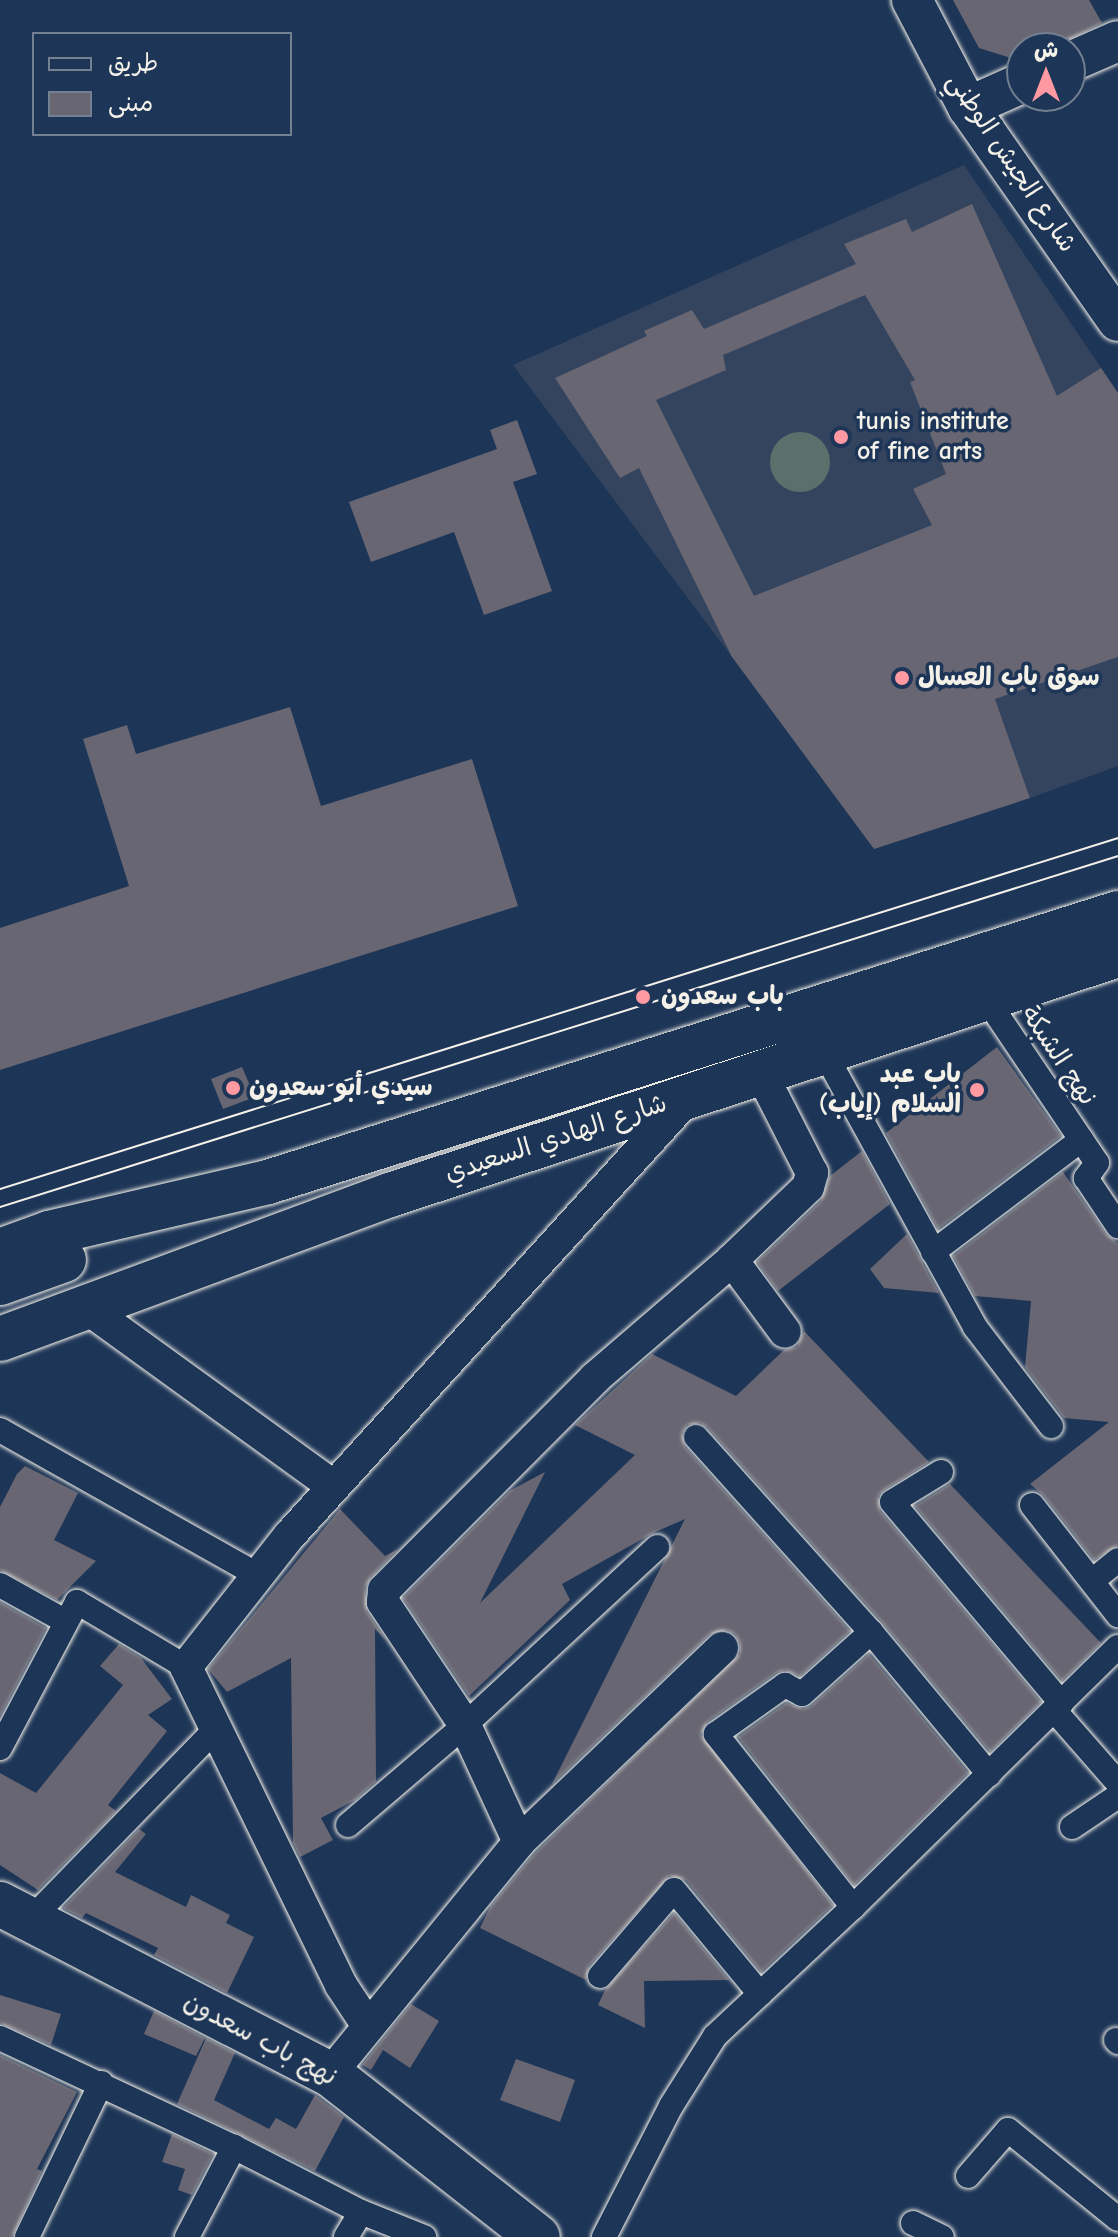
<!DOCTYPE html>
<html>
<head>
<meta charset="utf-8">
<style>
	body { margin:0 }
	#map { position:relative; width:1118px; height:2237px; overflow:hidden; background:#1d3557; font-family:"Comic Neue","Playpen Sans Arabic",sans-serif }
	div>[style] { position:absolute }
	[style*='--x'] { left:calc(var(--x)*1px); top:calc(var(--y)*1px); width:calc(var(--w)*1px); rotate:calc(var(--a)*1deg) }
	.built>* { inset:0; background:#34445f }
	.green>* { inset:0; background:#5b6f6b }
	.round { border-radius:50% }
	.building>* { inset:0; background:#686672 }
	.roads { filter:drop-shadow(0 0 2px #f4f1e8) drop-shadow(0 0 2px #f4f1e8) }
	.pedestrian>* { height:24px; margin:-12px; padding:0 12px; transform-origin:12px; border-radius:12px; background:#1d3557 }
	.minor>* { height:32px; margin:-16px; padding:0 16px; transform-origin:16px; border-radius:16px; background:#1d3557 }
	.tertiary>* { height:40px; margin:-20px; padding:0 20px; transform-origin:20px; border-radius:20px; background:#1d3557 }
	.secondary>* { height:44px; margin:-22px; padding:0 22px; transform-origin:22px; border-radius:22px; background:#1d3557 }
	.tram>* { height:2px; margin:-1px; padding:0 1px; transform-origin:1px; border-radius:1px; background:#f4f1e8 }
	.dots>* { width:22px; height:22px; translate:-50% -50%; box-sizing:border-box; border:4px solid #1d3557; border-radius:50% }
	span { translate:-50% -50%; white-space:nowrap; text-align:center; line-height:1.15; -webkit-text-stroke:7px #1d3557; paint-order:stroke }
	.street-label { font-size:26px; color:#f4f1e8 }
	.poi-label { font-size:26px; color:#f4f1e8; font-weight:700 }
	.left { translate:0 -50%; text-align:left }
	.right { translate:-100% -50%; text-align:right }
	.legend { position:absolute; left:32px; top:32px; width:260px; height:104px; box-sizing:border-box; background:#1d3557; border:2px solid #738091; margin:0; padding:10px 14px; list-style:none; font-size:24px; color:#f4f1e8 }
	.legend li { display:flex; align-items:center; gap:16px; height:40px }
	.legend b { width:40px; border:2px solid #738091 }
	.north { position:absolute; left:1006px; top:32px; width:80px; height:80px; box-sizing:border-box; background:#1d3557; border:2px solid #738091; border-radius:50%; rotate:0deg; font-size:22px; font-weight:700; line-height:32px; text-align:center; color:#f4f1e8 }
	.north::after { content:''; display:block; margin:auto; width:28px; height:36px; background:#ff9aa2; clip-path:polygon(50% 0,100% 100%,50% 72%,0 100%) }
</style>
</head>
<body>
<div id="map">
	<div class="built">
		<div style="clip-path:polygon(964px 165px,1118px 393px,1118px 539px,732px 657px,513px 365px)"></div>
		<div style="clip-path:polygon(1118px 657px,1118px 766px,1030px 798px,995px 699px)"></div>
	</div>
	<div class="green">
		<div class="round" style="left:770px;top:432px;width:60px;height:60px"></div>
	</div>
	<div class="building">
		<div style="clip-path:polygon(953px 0,1089px 0,1102px 23px,1052px 48px,1022px 48px,1020px 61px,979px 48px)"></div>
		<div style="clip-path:polygon(evenodd,972px 204px,1057px 396px,1101px 368px,1118px 393px,1118px 657px,995px 699px,1030px 798px,874px 849px,732px 657px,639px 468px,620px 478px,555px 378px,647px 336px,644px 331px,692px 310px,704px 329px,856px 264px,844px 244px,906px 219px,912px 232px,972px 204px,865px 295px,915px 380px,910px 382px,946px 474px,913px 489px,932px 525px,754px 596px,656px 400px,726px 370px,723px 355px,865px 295px)"></div>
		<div style="clip-path:polygon(517px 420px,537px 474px,513px 482px,552px 591px,484px 615px,454px 532px,371px 562px,349px 502px,497px 449px,490px 430px)"></div>
		<div style="clip-path:polygon(290px 707px,321px 806px,472px 759px,518px 906px,0 1070px,0 928px,129px 886px,83px 739px,127px 725px,136px 754px)"></div>
		<div style="clip-path:polygon(997px 1047px,1061px 1136px,938px 1229px,886px 1133px)"></div>
		<div style="clip-path:polygon(242px 1067px,255px 1097px,223px 1109px,211px 1079px)"></div>
		<div style="clip-path:polygon(862px 1151px,890px 1204px,778px 1291px,757px 1262px,821px 1201px,830px 1176px)"></div>
		<div style="clip-path:polygon(1063px 1172px,1106px 1234px,1118px 1243px,1118px 1545px,1094px 1560px,1044px 1496px,1030px 1484px,1109px 1422px,1064px 1418px,1025px 1367px,1031px 1301px,975px 1296px,953px 1256px)"></div>
		<div style="clip-path:polygon(907px 1234px,921px 1260px,939px 1293px,884px 1288px,870px 1269px)"></div>
		<div style="clip-path:polygon(804px 1331px,929px 1462px,884px 1490px,878px 1496px,880px 1511px,1041px 1702px,990px 1752px,882px 1622px,707px 1427px,700px 1423px,687px 1425px,682px 1433px,685px 1447px,850px 1631px,800px 1676px,785px 1670px,776px 1673px,707px 1722px,701px 1735px,833px 1905px,761px 1972px,686px 1880px,669px 1876px,589px 1966px,586px 1980px,480px 1928px,490px 1907px,533px 1855px,740px 1654px,740px 1643px,735px 1634px,727px 1630px,710px 1634px,552px 1784px,685px 1519px,653px 1533px,562px 1584px,570px 1600px,469px 1696px,403px 1598px,511px 1490px,545px 1472px,480px 1603px,635px 1455px,575px 1425px,652px 1354px,736px 1396px,784px 1350px,797px 1347px)"></div>
		<div style="clip-path:polygon(25px 1466px,78px 1493px,54px 1540px,96px 1561px,57px 1600px,0 1570px,0 1507px,17px 1474px)"></div>
		<div style="clip-path:polygon(950px 1484px,1101px 1643px,1062px 1681px,915px 1506px)"></div>
		<div style="clip-path:polygon(340px 1509px,385px 1556px,398px 1549px,371px 1577px,365px 1588px,367px 1612px,386px 1640px,375px 1629px,376px 1781px,355px 1800px,321px 1818px,333px 1840px,300px 1857px,293px 1843px,291px 1658px,227px 1692px,208px 1669px)"></div>
		<div style="clip-path:polygon(0 1602px,46px 1628px,0 1716px)"></div>
		<div style="clip-path:polygon(119px 1644px,141px 1658px,172px 1699px,148px 1715px,167px 1731px,108px 1805px,116px 1811px,38px 1890px,0 1865px,0 1773px,36px 1793px,123px 1685px,100px 1666px)"></div>
		<div style="clip-path:polygon(869px 1654px,968px 1773px,854px 1885px,738px 1737px,786px 1703px,803px 1709px,811px 1706px)"></div>
		<div style="clip-path:polygon(139px 1829px,146px 1834px,115px 1872px,186px 1907px,191px 1895px,230px 1915px,226px 1923px,254px 1937px,227px 1993px,154px 1955px,158px 1948px,86px 1913px,82px 1918px,63px 1908px)"></div>
		<div style="clip-path:polygon(674px 1913px,729px 1980px,644px 1981px,645px 2028px,598px 2005px,605px 1990px)"></div>
		<div style="clip-path:polygon(0 1995px,61px 2014px,51px 2045px,0 2023px)"></div>
		<div style="clip-path:polygon(411px 2004px,439px 2021px,410px 2068px,383px 2050px,371px 2070px,362px 2065px)"></div>
		<div style="clip-path:polygon(154px 2011px,205px 2038px,196px 2056px,144px 2034px)"></div>
		<div style="clip-path:polygon(206px 2038px,235px 2053px,214px 2100px,269px 2129px,276px 2118px,296px 2129px,315px 2095px,344px 2117px,315px 2171px,177px 2104px)"></div>
		<div style="clip-path:polygon(0 2055px,77px 2092px,37px 2169px,42px 2171px,12px 2237px,0 2237px)"></div>
		<div style="clip-path:polygon(516px 2059px,575px 2080px,560px 2122px,500px 2100px)"></div>
		<div style="clip-path:polygon(172px 2134px,213px 2154px,192px 2195px,178px 2190px,185px 2169px,162px 2162px)"></div>
	</div>
	<div class="roads">
		<div class="pedestrian">
			<div style="--x:985;--y:997;--w:200;--a:56"></div>
			<div style="--x:1097;--y:1163;--w:19;--a:126"></div>
			<div style="--x:1086;--y:1178;--w:58;--a:56.3"></div>
			<div style="--x:824;--y:1052;--w:314;--a:61.2"></div>
			<div style="--x:975;--y:1327;--w:125;--a:52.5"></div>
			<div style="--x:933;--y:1252;--w:186;--a:-37.1"></div>
			<div style="--x:0;--y:1430;--w:294;--a:29.4"></div>
			<div style="--x:696;--y:1437;--w:262;--a:48.1"></div>
			<div style="--x:871;--y:1632;--w:185;--a:50.3"></div>
			<div style="--x:941;--y:1472;--w:57;--a:148.5"></div>
			<div style="--x:892;--y:1502;--w:263;--a:49.9"></div>
			<div style="--x:1032;--y:1505;--w:140;--a:52"></div>
			<div style="--x:1092;--y:1581;--w:33;--a:-39"></div>
			<div style="--x:0;--y:1585;--w:74;--a:29"></div>
			<div style="--x:1054;--y:1710;--w:97;--a:48.8"></div>
			<div style="--x:0;--y:1748;--w:165;--a:-62.2"></div>
			<div style="--x:77;--y:1602;--w:127;--a:30.8"></div>
			<div style="--x:348;--y:1825;--w:154;--a:-40.5"></div>
			<div style="--x:465;--y:1725;--w:262;--a:-42.8"></div>
			<div style="--x:1072;--y:1827;--w:55;--a:-34"></div>
			<div style="--x:853;--y:1907;--w:221;--a:-128.4"></div>
			<div style="--x:716;--y:1734;--w:85;--a:-35.4"></div>
			<div style="--x:785;--y:1685;--w:19;--a:28"></div>
			<div style="--x:802;--y:1694;--w:93;--a:-41.9"></div>
			<div style="--x:31;--y:1919;--w:268;--a:-45.8"></div>
			<div style="--x:600;--y:1976;--w:113;--a:-49.3"></div>
			<div style="--x:674;--y:1890;--w:135;--a:50.4"></div>
			<div style="--x:0;--y:2038;--w:258;--a:25"></div>
			<div style="--x:234;--y:2147;--w:143;--a:27.1"></div>
			<div style="--x:361;--y:2212;--w:68;--a:21.6"></div>
			<div style="--x:1116;--y:2040;--w:3;--a:45"></div>
			<div style="--x:968;--y:2176;--w:61;--a:-49"></div>
			<div style="--x:1008;--y:2130;--w:141;--a:39"></div>
			<div style="--x:913;--y:2223;--w:32;--a:26"></div>
			<div style="--x:27;--y:2237;--w:171;--a:-64.3"></div>
			<div style="--x:187;--y:2237;--w:102;--a:-62.4"></div>
			<div style="--x:346;--y:2237;--w:29;--a:-59"></div>
			<div style="--x:604;--y:2237;--w:147;--a:-62.9"></div>
			<div style="--x:671;--y:2106;--w:83;--a:-57.8"></div>
			<div style="--x:715;--y:2036;--w:189;--a:-43.1"></div>
			<div style="--x:853;--y:1907;--w:371;--a:-44.5"></div>
		</div>
		<div class="minor">
			<div style="--x:732;--y:1260;--w:89;--a:53.6"></div>
			<div style="--x:87;--y:1308;--w:304;--a:35.9"></div>
			<div style="--x:519;--y:1842;--w:129;--a:-114.8"></div>
			<div style="--x:465;--y:1725;--w:148;--a:-123.7"></div>
			<div style="--x:383;--y:1602;--w:12;--a:-85"></div>
			<div style="--x:384;--y:1590;--w:299;--a:-45.1"></div>
			<div style="--x:595;--y:1378;--w:181;--a:-40.7"></div>
			<div style="--x:732;--y:1260;--w:105;--a:-43.8"></div>
			<div style="--x:808;--y:1187;--w:15;--a:-74"></div>
			<div style="--x:812;--y:1173;--w:114;--a:-117"></div>
			<div style="--x:368;--y:2026;--w:49;--a:-123.4"></div>
			<div style="--x:341;--y:1985;--w:354;--a:-116"></div>
			<div style="--x:186;--y:1667;--w:168;--a:-51.8"></div>
			<div style="--x:290;--y:1535;--w:590;--a:-47.68"></div>
			<div style="--x:330;--y:2074;--w:299;--a:-50.8"></div>
			<div style="--x:519;--y:1842;--w:281;--a:-43.7"></div>
		</div>
		<div class="tertiary">
			<div style="--x:912;--y:0;--w:121;--a:62.4"></div>
			<div style="--x:968;--y:107;--w:261;--a:55"></div>
			<div style="--x:1070;--y:62;--w:52;--a:-23.6"></div>
			<div style="--x:968;--y:107;--w:59;--a:-24"></div>
		</div>
		<div class="secondary">
			<div style="--x:0;--y:1251;--w:52;--a:-20.2"></div>
			<div style="--x:49;--y:1233;--w:225;--a:-13.1"></div>
			<div style="--x:268;--y:1182;--w:892;--a:-17.56"></div>
			<div style="--x:0;--y:1283;--w:68;--a:-19.8"></div>
			<div style="--x:0;--y:1339;--w:416;--a:-20.3"></div>
			<div style="--x:390;--y:1195;--w:767;--a:-18.25"></div>
			<div style="--x:0;--y:1904;--w:371;--a:27.3"></div>
			<div style="--x:330;--y:2074;--w:264;--a:38.1"></div>
		</div>
	</div>
	<div class="tram">
		<div style="--x:0;--y:1189;--w:1172;--a:-17.43"></div>
		<div style="--x:0;--y:1207;--w:1172;--a:-17.43"></div>
	</div>
	<div class="dots">
		<div style="left:841px;top:437px;background:#ff9aa2"></div>
		<div style="left:902px;top:678px;background:#ff9aa2"></div>
		<div style="left:643px;top:997px;background:#ff9aa2"></div>
		<div style="left:233px;top:1088px;background:#ff9aa2"></div>
		<div style="left:977px;top:1090px;background:#ff9aa2"></div>
	</div>
	<div class="street-label">
		<span style="left:1011px;top:163px;rotate:56deg">شارع الجيش الوطني</span>
		<span style="left:1058px;top:1056px;rotate:56deg">نهج الشبكة</span>
		<span style="left:556px;top:1139px;rotate:-18deg">شارع الهادي السعيدي</span>
		<span style="left:260px;top:2040px;rotate:28deg">نهج باب سعدون</span>
	</div>
	<div class="poi-label">
		<span class="left" style="left:857px;top:437px">tunis institute<br>of fine arts</span>
		<span class="left" style="left:918px;top:678px">سوق باب العسال</span>
		<span class="left" style="left:661px;top:997px">باب سعدون</span>
		<span class="right" style="left:961px;top:1090px">باب عبد<br>السلام (إياب)</span>
		<span class="left" style="left:249px;top:1088px">سيدي أبو سعدون</span>
	</div>
	<ul class="legend">
	<li><b style="height:10px;background:#1d3557"></b>طريق</li>
	<li><b style="height:22px;background:#686672"></b>مبنى</li>
	</ul>
	<div class="north">ش</div>
</div>
</body>
</html>
